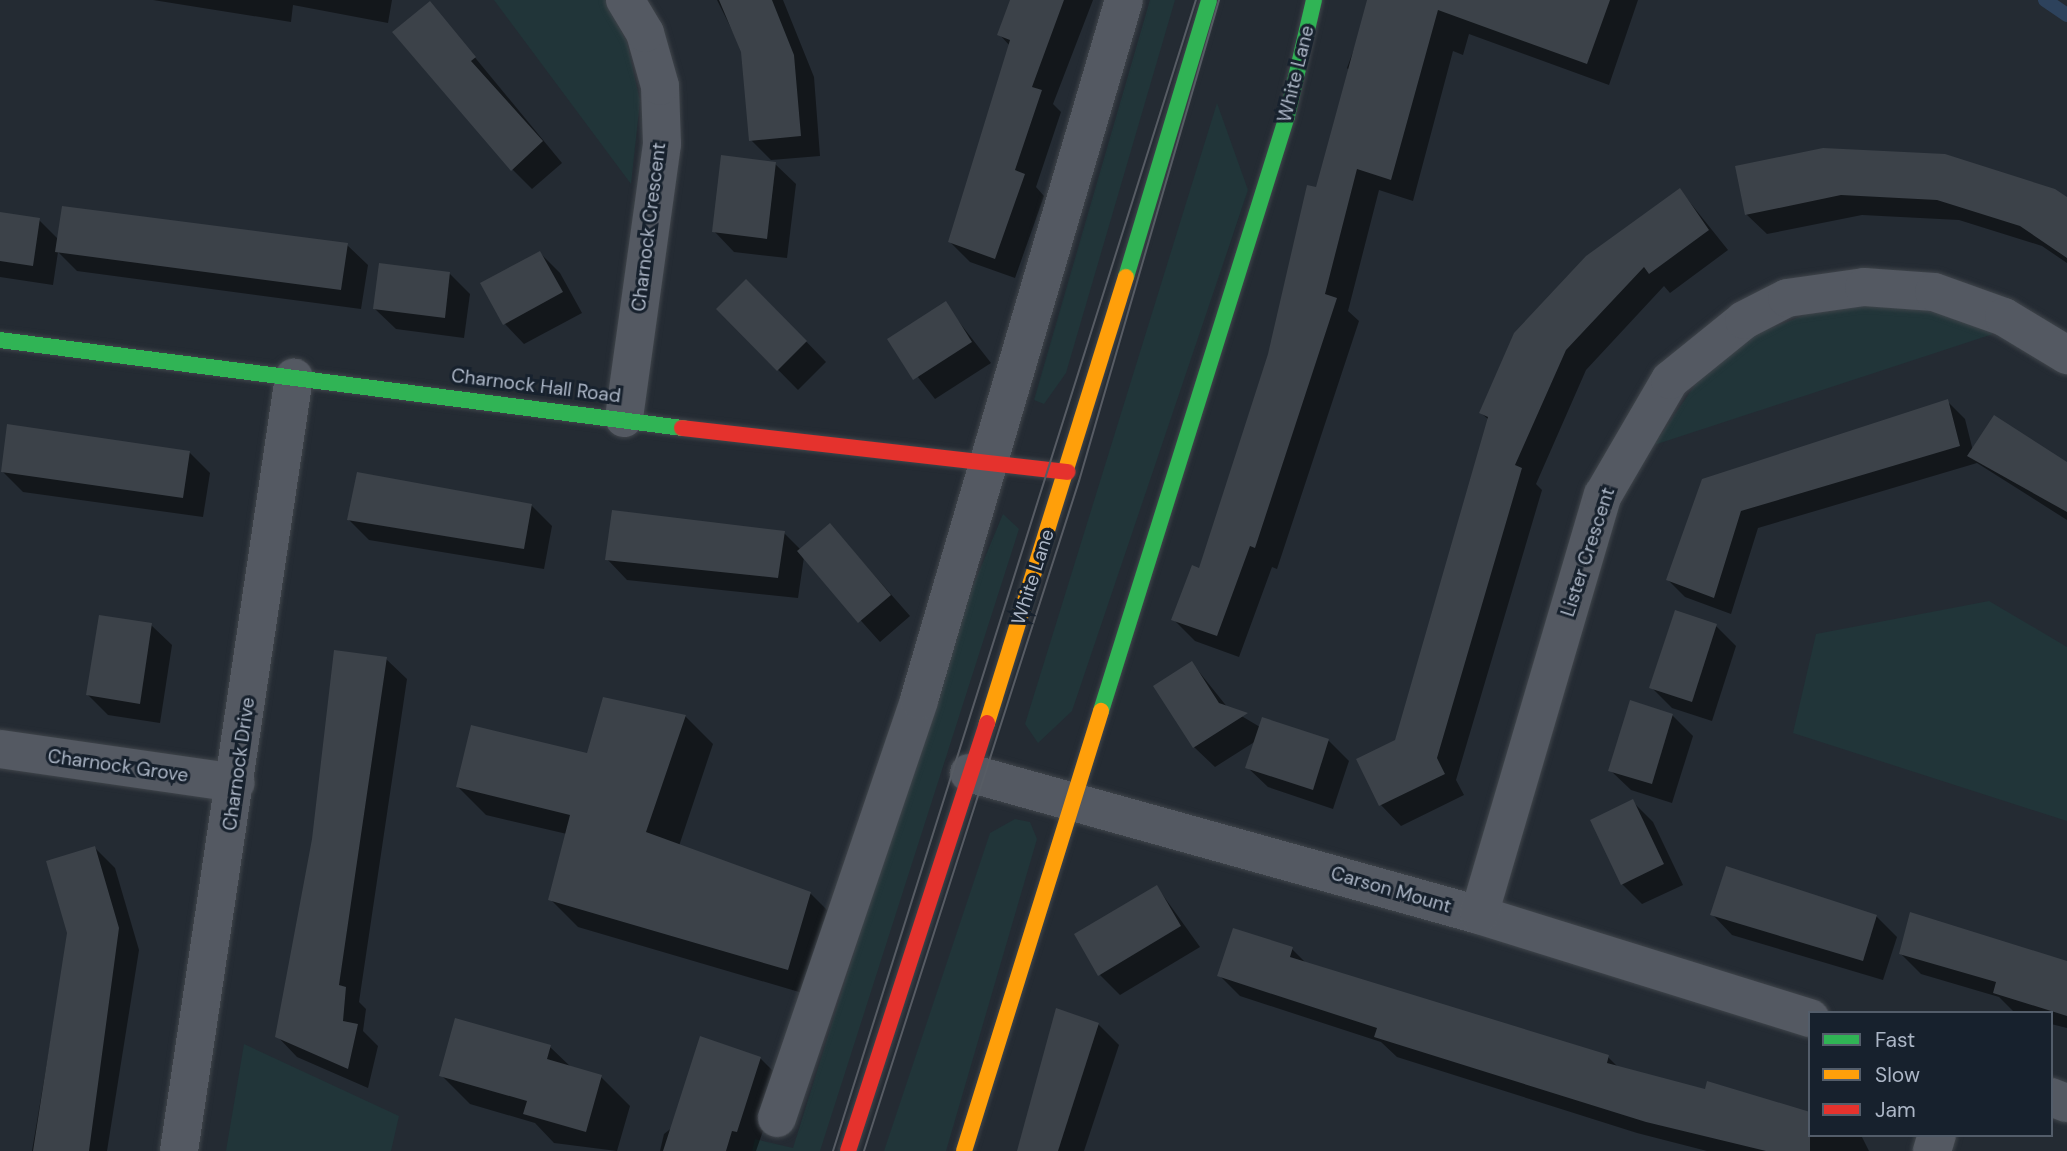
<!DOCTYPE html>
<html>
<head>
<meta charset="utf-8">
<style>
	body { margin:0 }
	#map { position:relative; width:2067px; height:1151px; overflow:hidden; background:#242b33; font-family:"DM Sans",sans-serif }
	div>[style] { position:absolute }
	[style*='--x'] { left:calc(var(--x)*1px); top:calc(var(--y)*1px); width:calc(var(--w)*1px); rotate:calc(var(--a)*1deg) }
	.green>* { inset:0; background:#213539 }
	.shadow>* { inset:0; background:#0007 }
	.stream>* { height:14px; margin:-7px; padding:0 7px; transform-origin:7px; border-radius:7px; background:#2d425c }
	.building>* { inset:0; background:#3c4249 }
	.roads { filter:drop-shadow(0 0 2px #40454b) drop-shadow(0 0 2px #40454b) }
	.street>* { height:38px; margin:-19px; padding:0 19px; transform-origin:19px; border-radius:19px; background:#545962 }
	.fast>* { height:16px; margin:-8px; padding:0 8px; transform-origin:8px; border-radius:8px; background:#30b455 }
	.slow>* { height:16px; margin:-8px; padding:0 8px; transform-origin:8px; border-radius:8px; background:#ff9f0a }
	.jam>* { height:16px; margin:-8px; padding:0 8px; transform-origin:8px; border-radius:8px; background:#e5322d }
	.tram>* { height:2px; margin:-1px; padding:0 1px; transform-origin:1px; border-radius:1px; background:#575c64 }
	span { translate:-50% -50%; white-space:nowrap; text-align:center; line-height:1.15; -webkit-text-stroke:6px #17212d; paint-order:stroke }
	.street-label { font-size:19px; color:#acb6c6 }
	.legend { position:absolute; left:1808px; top:1011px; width:245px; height:126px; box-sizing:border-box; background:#17212d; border:2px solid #535d6a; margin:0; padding:9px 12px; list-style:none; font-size:21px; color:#acb6c6 }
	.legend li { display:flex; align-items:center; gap:14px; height:35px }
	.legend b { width:35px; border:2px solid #535d6a }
</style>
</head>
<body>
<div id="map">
	<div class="green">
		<div style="clip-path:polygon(494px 0,606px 0,627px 43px,640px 101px,631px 184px)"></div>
		<div style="clip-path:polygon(1150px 0,1175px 0,1066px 373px,1044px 404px,1034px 400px)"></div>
		<div style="clip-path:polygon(1217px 103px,1248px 190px,1072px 711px,1038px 743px,1025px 724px)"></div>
		<div style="clip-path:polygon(1888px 301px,1968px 318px,1993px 334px,1654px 445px,1699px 379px,1756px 334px,1815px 311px)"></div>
		<div style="clip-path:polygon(1003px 514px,1019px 529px,820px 1151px,752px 1151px,755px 1139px,793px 1148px,956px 627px)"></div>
		<div style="clip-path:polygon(1989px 601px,2067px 647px,2067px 821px,1793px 733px,1816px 634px)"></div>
		<div style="clip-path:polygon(1015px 819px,1030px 822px,1037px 839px,946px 1151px,884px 1151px,990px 833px)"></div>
		<div style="clip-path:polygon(244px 1044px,399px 1116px,391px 1151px,226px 1151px)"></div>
	</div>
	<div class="shadow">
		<div style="clip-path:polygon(153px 0,392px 0,388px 23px,293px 5px,291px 22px)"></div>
		<div style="clip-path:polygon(717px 0,783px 0,814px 77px,820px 156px,771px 160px,751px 140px,743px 52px)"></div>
		<div style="clip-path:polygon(1012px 0,1093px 0,1053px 104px,1061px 112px,1036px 187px,1044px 196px,1015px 278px,970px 262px,950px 242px,1010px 46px,999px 34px)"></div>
		<div style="clip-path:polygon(1372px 0,1638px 0,1609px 85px,1469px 34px,1463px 55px,1453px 51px,1413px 201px,1379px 190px,1348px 311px,1359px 321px,1277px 569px,1272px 567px,1239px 657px,1195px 641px,1173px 619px,1200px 570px,1270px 354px,1353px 75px,1347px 68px)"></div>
		<div style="clip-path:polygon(430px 3px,562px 163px,532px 189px,512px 169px)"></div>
		<div style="clip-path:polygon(1823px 150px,2067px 199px,2067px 263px,2042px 246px,1959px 220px,1862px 215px,1767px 234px,1746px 214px)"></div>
		<div style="clip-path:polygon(775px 164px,796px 184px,787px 258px,734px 252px,714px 231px)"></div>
		<div style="clip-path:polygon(1680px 190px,1728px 250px,1670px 293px,1664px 286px,1586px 370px,1536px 484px,1542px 490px,1456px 780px,1464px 795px,1401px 826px,1381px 805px,1358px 760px,1396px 741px,1489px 420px,1481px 413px)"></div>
		<div style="clip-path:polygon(0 214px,39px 220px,59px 240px,347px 245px,368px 265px,361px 309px,77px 271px,58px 252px,53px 285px,0 277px)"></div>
		<div style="clip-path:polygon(540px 253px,560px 273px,582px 313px,524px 344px,504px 323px)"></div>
		<div style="clip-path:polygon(449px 273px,470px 294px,464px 338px,396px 329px,375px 309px)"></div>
		<div style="clip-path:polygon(767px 301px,826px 362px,798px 390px,718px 309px)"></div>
		<div style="clip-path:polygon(945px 304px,991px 363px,935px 399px,889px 340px)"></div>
		<div style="clip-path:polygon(1947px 401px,1965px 419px,1973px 451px,2067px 464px,2067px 520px,1977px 463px,1758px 528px,1731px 614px,1685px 597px,1668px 580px,1703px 480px)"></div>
		<div style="clip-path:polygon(189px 452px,210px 473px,203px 517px,23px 492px,3px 472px)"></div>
		<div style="clip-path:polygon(531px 505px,552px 526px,544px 569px,369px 540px,349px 520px)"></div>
		<div style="clip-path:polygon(830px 525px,910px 616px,880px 642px,804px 557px,798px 598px,627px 580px,607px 559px,784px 533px,801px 550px)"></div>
		<div style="clip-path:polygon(151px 625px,172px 645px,160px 723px,108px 715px,88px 695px)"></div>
		<div style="clip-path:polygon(1716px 626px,1736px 646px,1712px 721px,1672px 708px,1651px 687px)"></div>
		<div style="clip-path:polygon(386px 659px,407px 679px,359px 1002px,366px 1009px,363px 1031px,378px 1046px,368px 1088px,297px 1057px,277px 1036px)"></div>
		<div style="clip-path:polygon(1192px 663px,1228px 708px,1260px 727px,1263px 719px,1329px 741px,1349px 761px,1333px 809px,1268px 787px,1247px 767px,1256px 741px,1215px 767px,1194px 747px)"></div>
		<div style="clip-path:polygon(1672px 715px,1693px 736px,1672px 803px,1631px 790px,1610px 770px)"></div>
		<div style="clip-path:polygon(685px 716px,713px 744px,679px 846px,810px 893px,838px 921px,816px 997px,578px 927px,550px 899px,567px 834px,486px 815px,458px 787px,588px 756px)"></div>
		<div style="clip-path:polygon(1633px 802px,1653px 822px,1683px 885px,1642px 904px,1622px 884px)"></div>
		<div style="clip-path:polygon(95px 848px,115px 868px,139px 950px,107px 1151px,32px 1151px,69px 933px)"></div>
		<div style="clip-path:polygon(1157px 887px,1200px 947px,1120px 995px,1100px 975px)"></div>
		<div style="clip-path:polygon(1712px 914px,1876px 916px,1897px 937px,1883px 980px,1732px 935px)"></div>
		<div style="clip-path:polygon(1292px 949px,1307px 964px,1608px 1057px,1620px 1069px,1810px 1135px,1861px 1135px,1869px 1151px,1707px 1151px,1637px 1133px,1397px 1057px,1381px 1042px,1240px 996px,1219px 975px)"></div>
		<div style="clip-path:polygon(1901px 954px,2067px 962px,2067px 1028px,2051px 1024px,2051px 1013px,2015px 1013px,1999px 997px,1921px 974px)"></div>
		<div style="clip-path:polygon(1098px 1024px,1119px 1045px,1084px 1151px,1019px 1151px)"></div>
		<div style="clip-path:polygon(550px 1047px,572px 1068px,601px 1077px,630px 1106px,617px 1151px,554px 1143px,535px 1123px,470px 1104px,441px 1075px)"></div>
		<div style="clip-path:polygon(760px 1058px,781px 1079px,756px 1151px,660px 1151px,664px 1134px)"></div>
	</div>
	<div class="stream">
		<div style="--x:2045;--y:0;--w:27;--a:34"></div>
	</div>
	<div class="building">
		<div style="clip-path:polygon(719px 0,772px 0,794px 55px,801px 136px,749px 141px,741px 52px)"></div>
		<div style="clip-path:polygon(1010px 0,1064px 0,1032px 87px,1042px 90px,1015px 170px,1025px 174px,995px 259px,948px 242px,1010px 40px,997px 35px)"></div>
		<div style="clip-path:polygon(1367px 0,1610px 0,1587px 64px,1438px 10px,1391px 180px,1357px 169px,1325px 294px,1337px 298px,1255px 548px,1250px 546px,1217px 636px,1171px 620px,1192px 565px,1199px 568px,1268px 354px,1307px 185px,1316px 187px)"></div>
		<div style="clip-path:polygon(430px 1px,476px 57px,471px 61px,543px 141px,511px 171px,392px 32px)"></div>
		<div style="clip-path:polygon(1823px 148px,1945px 154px,2055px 189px,2067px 197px,2067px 258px,2020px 226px,1937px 200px,1841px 195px,1745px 215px,1735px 166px)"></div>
		<div style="clip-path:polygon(721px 155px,776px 162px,767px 239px,712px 232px)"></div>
		<div style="clip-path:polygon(1680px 188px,1709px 230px,1649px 274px,1644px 267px,1566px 350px,1515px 465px,1522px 468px,1437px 758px,1445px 774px,1379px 806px,1356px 759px,1395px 740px,1488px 417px,1479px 413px,1514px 333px,1586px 256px)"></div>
		<div style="clip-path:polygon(62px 206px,348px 243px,341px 290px,55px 252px)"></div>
		<div style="clip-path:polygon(0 212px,40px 218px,33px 266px,0 261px)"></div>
		<div style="clip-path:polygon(540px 251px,563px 292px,503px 325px,480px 283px)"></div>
		<div style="clip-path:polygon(379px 263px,450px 272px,445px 318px,373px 309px)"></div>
		<div style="clip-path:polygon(746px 279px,807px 341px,777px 371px,716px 309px)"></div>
		<div style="clip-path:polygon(946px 301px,972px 342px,913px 380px,887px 339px)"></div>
		<div style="clip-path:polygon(1948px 399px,1960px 446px,1741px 511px,1714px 598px,1666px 580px,1702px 479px)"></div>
		<div style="clip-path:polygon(1994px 415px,2067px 462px,2067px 512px,1967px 456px)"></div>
		<div style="clip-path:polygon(7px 424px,190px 451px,183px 498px,1px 472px)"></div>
		<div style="clip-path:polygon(357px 472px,532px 504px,524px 549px,347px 520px)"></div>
		<div style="clip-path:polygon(612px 510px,785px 531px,778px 578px,605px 560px)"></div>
		<div style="clip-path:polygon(830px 523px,891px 595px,858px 623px,797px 551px)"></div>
		<div style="clip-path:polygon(1675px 610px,1717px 624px,1692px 702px,1649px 688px)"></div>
		<div style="clip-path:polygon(99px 615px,152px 623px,140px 704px,86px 695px)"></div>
		<div style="clip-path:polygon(334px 650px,387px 657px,339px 985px,346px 987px,343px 1021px,358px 1024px,348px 1069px,275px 1037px,312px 839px)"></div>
		<div style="clip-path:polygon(1192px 661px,1219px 703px,1248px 713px,1193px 748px,1153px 686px)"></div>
		<div style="clip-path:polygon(603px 697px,686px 715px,646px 832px,811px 892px,788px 970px,548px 900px,570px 815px,456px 787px,471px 725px,587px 753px)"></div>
		<div style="clip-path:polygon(1630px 700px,1673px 714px,1652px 784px,1608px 771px)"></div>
		<div style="clip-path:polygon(1262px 717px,1329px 739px,1313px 790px,1245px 768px)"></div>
		<div style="clip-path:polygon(1633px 799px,1664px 864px,1621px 885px,1590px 820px)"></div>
		<div style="clip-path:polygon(95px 846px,119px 928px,89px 1151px,33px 1151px,67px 933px,46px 861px)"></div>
		<div style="clip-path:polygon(1726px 866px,1877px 915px,1863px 961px,1710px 915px)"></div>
		<div style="clip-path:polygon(1157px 885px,1181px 926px,1098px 976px,1074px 934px)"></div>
		<div style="clip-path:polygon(1910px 912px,2067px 961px,2067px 1016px,1993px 993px,1996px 982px,1899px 954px)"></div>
		<div style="clip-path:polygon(1233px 928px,1293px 947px,1290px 957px,1609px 1055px,1607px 1063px,1705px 1089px,1707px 1081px,1810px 1112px,1810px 1151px,1766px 1151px,1646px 1122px,1374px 1037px,1377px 1028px,1217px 976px)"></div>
		<div style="clip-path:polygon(1056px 1008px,1099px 1023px,1058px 1151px,1017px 1151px)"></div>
		<div style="clip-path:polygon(455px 1018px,551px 1045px,547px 1059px,602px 1075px,586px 1132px,523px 1114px,527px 1101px,439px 1076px)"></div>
		<div style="clip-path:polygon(700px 1036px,761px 1057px,737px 1132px,732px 1131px,726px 1151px,663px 1151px)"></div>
	</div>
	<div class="roads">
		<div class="street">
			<div style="--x:624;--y:418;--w:277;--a:-82.1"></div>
			<div style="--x:662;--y:144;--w:58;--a:-92"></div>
			<div style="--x:660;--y:86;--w:55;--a:-105.8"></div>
			<div style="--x:645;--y:33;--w:39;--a:-121"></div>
			<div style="--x:0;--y:749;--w:238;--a:8.2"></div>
			<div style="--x:969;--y:773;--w:529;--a:15.56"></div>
			<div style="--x:1479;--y:915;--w:347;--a:17.3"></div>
			<div style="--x:1479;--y:915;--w:438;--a:-73.6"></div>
			<div style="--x:1603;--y:495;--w:133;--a:-59.8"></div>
			<div style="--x:1670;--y:380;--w:95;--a:-39"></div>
			<div style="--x:1744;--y:320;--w:48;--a:-27.1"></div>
			<div style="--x:1787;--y:298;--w:78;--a:-8.1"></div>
			<div style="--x:1864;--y:287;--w:70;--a:4.1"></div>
			<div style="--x:1934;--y:292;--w:74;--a:19.7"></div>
			<div style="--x:2004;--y:317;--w:74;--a:31.1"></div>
			<div style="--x:2051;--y:1097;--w:17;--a:21"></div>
			<div style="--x:777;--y:1118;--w:441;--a:-71.2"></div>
			<div style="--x:919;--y:700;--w:729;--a:-73.68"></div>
			<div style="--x:179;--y:1151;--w:782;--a:-81.55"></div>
			<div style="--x:1932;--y:1151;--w:17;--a:-73"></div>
		</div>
		<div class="fast">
			<div style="--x:1126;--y:277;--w:289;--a:-73.3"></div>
			<div style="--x:0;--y:340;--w:688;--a:7.35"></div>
			<div style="--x:1101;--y:711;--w:623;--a:-72.64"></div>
			<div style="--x:1287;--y:116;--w:119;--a:-76.9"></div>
		</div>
		<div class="slow">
			<div style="--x:987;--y:723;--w:467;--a:-72.7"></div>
			<div style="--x:964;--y:1151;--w:461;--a:-72.7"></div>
		</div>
		<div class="jam">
			<div style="--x:682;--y:428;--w:388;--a:6.5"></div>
			<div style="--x:848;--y:1151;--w:450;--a:-72"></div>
		</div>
	</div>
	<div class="tram">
		<div style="--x:833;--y:1151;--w:1207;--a:-72.5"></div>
		<div style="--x:864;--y:1151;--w:704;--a:-72.21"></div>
		<div style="--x:1079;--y:481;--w:501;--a:-73.77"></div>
	</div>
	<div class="street-label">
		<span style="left:1296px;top:74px;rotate:-76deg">White Lane</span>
		<span style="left:649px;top:227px;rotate:-83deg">Charnock Crescent</span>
		<span style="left:536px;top:386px;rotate:7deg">Charnock Hall Road</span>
		<span style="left:1588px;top:552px;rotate:-72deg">Lister Crescent</span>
		<span style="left:1033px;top:577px;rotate:-72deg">White Lane</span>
		<span style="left:239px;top:764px;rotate:-82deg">Charnock Drive</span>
		<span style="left:118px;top:766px;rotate:8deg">Charnock Grove</span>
		<span style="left:1391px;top:890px;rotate:16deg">Carson Mount</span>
	</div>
	<ul class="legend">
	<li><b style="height:9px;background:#30b455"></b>Fast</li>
	<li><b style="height:9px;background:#ff9f0a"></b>Slow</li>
	<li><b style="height:9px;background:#e5322d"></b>Jam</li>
	</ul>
</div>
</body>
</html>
